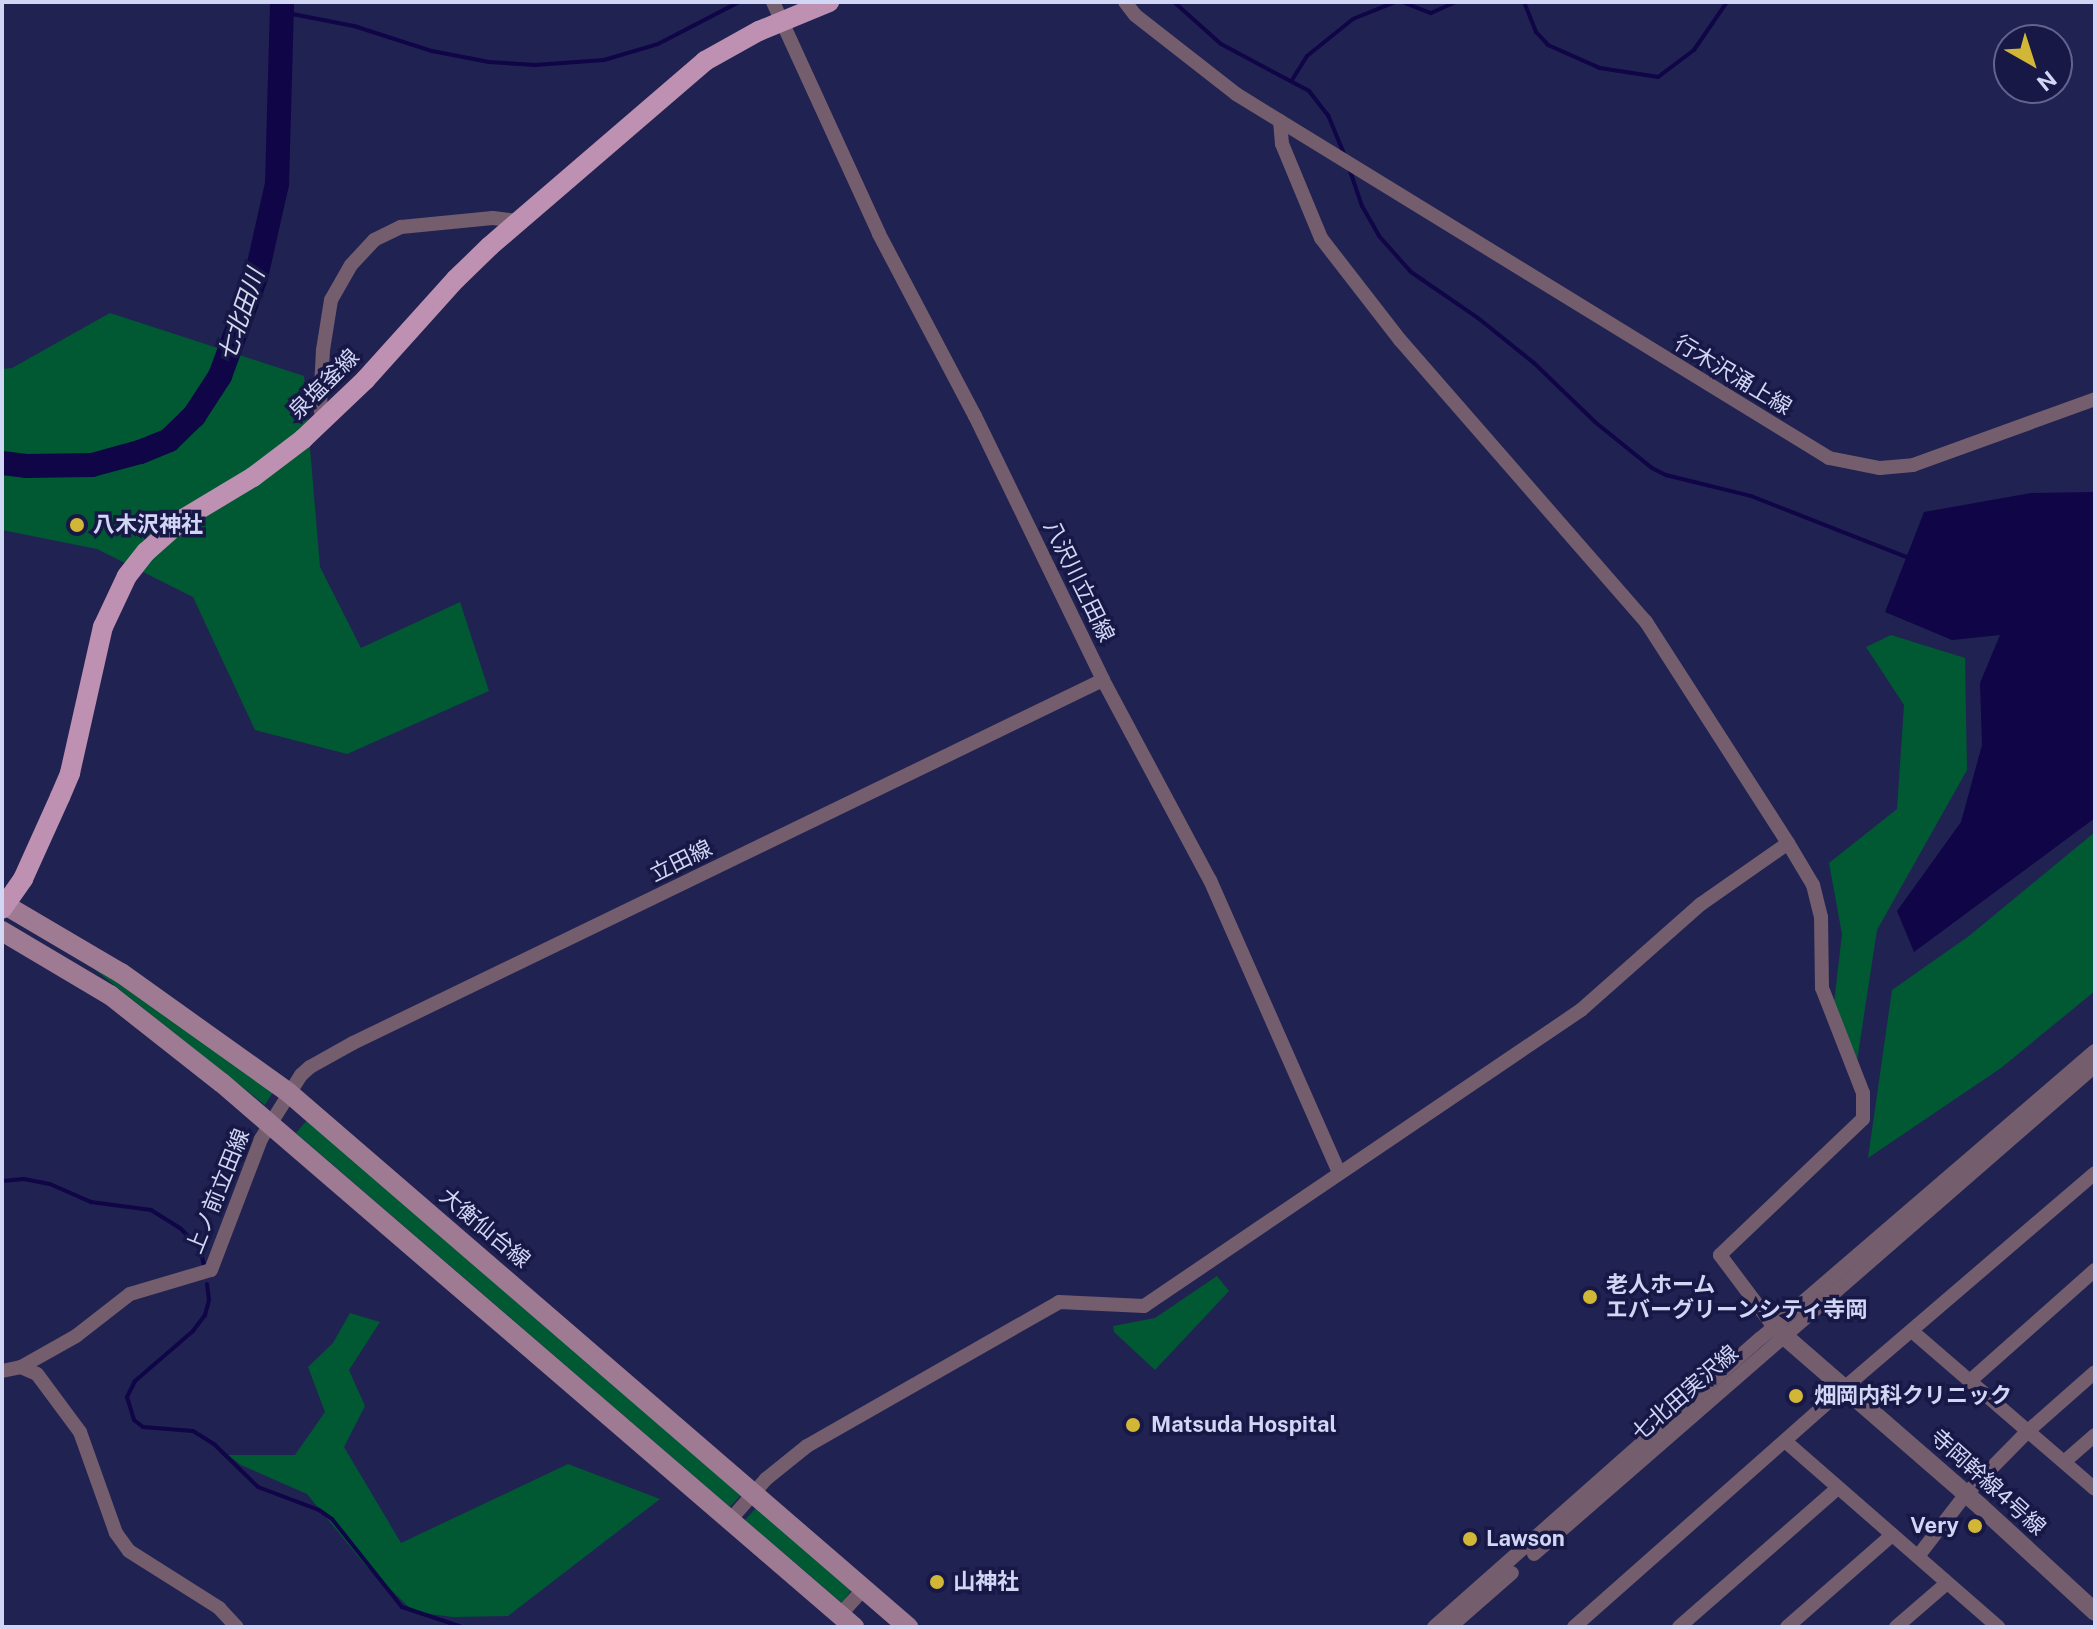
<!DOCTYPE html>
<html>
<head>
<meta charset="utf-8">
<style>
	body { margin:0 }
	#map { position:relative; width:2097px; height:1629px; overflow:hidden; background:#202252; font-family:"Public Sans","Noto Sans JP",sans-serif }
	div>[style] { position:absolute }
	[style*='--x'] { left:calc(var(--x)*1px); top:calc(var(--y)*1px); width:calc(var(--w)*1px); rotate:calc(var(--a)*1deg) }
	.green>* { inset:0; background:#005933 }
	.water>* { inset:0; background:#0f0547 }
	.stream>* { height:4px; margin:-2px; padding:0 2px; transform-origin:2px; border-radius:2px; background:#0f0547 }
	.river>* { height:24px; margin:-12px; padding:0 12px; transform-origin:12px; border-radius:12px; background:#0f0547 }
	.minor>* { height:14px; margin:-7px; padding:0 7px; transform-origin:7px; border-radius:7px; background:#745d6d }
	.tertiary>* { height:18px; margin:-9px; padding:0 9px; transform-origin:9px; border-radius:9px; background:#745d6d }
	.secondary>* { height:20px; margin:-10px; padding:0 10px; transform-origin:10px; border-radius:10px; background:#9e7a93 }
	.primary>* { height:20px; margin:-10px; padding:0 10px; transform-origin:10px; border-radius:10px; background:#be90b1 }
	.dots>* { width:22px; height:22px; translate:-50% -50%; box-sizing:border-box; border:4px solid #171846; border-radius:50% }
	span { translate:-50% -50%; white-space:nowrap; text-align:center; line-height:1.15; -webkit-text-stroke:7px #171846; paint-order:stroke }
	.street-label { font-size:22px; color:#d0d6f4 }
	.poi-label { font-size:22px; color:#d0d6f4; font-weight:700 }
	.left { translate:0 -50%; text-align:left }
	.right { translate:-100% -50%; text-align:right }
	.water-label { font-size:24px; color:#d5d9ed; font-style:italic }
	.frame { position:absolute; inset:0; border:4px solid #d0d6f4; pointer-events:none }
	.north { position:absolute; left:1993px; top:24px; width:80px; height:80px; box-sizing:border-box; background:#171846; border:2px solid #61648c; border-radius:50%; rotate:141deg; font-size:22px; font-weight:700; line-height:32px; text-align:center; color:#d0d6f4 }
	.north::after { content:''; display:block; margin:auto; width:28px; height:36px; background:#d2b736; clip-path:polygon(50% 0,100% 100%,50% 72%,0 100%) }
</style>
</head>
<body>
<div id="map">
	<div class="green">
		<div style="clip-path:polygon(110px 313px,304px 376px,320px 567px,361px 648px,460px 602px,489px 691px,347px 754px,255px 730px,193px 597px,97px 549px,2px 530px,2px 369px,12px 368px)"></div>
		<div style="clip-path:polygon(1891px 635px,1965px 658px,1967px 770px,1877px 930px,1856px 1068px,1834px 1003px,1842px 934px,1829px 863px,1897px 809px,1904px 705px,1866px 647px)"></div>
		<div style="clip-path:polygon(2095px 832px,2095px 991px,2001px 1068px,1868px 1158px,1892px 990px,1969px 936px)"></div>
		<div style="clip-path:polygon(30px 930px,95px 967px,273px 1092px,265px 1105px,94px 969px)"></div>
		<div style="clip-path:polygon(308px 1119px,741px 1495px,730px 1507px,296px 1133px)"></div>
		<div style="clip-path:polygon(1217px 1276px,1229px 1291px,1155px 1370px,1114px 1332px,1113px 1326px,1155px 1318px)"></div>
		<div style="clip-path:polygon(350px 1313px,380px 1322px,349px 1370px,365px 1406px,344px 1447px,401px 1543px,568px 1464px,660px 1499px,508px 1616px,453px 1617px,414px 1612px,366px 1566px,307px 1494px,241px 1465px,228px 1455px,295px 1455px,325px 1412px,308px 1367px,333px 1343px)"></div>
		<div style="clip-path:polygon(756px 1508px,852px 1589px,842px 1603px,745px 1520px)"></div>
	</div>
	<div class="water">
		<div style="clip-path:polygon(2095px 492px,2095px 818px,1914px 952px,1897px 911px,1961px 822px,1982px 745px,1980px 683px,2000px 635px,1952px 640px,1885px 612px,1924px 512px,2031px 493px)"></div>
	</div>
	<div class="stream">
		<div style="--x:1174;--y:2;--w:63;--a:41.8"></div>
		<div style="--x:1221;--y:44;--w:100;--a:28.1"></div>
		<div style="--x:1309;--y:91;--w:31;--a:52"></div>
		<div style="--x:1328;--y:115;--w:44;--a:67.5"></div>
		<div style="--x:1402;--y:2;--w:31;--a:21"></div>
		<div style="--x:1431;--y:13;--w:27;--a:-24"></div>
		<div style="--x:1524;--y:2;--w:32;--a:68"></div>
		<div style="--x:1536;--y:32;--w:18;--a:47"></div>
		<div style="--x:1548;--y:45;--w:57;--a:23.9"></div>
		<div style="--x:1600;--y:68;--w:59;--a:8.8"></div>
		<div style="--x:1658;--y:77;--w:45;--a:-36.9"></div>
		<div style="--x:1694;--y:50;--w:58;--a:-55.5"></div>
		<div style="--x:282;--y:12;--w:73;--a:11"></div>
		<div style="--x:354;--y:26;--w:82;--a:17.8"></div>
		<div style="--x:432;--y:51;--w:58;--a:10.9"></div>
		<div style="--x:489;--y:62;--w:46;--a:3.7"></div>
		<div style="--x:535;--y:65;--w:69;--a:-4.1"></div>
		<div style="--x:604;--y:60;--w:56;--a:-16.5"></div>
		<div style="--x:658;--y:44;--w:91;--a:-27.4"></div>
		<div style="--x:1292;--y:80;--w:28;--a:-58"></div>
		<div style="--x:1307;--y:56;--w:59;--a:-38.8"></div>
		<div style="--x:1353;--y:19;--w:45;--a:-22"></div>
		<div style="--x:1349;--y:168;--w:40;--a:71.1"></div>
		<div style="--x:1362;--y:206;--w:34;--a:60"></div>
		<div style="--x:1379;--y:236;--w:48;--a:48.4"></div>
		<div style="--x:1411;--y:272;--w:81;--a:34.5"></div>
		<div style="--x:1478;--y:318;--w:72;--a:38.8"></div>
		<div style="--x:1534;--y:363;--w:85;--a:44"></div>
		<div style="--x:1595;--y:422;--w:73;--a:38.9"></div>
		<div style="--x:1652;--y:468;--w:16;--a:27"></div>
		<div style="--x:1666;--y:475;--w:88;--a:13.9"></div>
		<div style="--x:1751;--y:496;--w:170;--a:21.4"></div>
		<div style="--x:2;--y:1181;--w:22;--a:-5"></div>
		<div style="--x:24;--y:1179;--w:26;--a:11"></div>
		<div style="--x:50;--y:1184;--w:45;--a:23.7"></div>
		<div style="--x:91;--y:1202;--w:61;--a:7.6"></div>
		<div style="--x:151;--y:1210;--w:34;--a:32"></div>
		<div style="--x:180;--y:1228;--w:28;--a:45"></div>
		<div style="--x:200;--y:1248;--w:18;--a:77"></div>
		<div style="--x:207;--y:1284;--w:16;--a:83"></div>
		<div style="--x:209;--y:1300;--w:16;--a:105"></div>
		<div style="--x:205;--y:1315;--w:20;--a:127"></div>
		<div style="--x:193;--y:1331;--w:77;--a:139.2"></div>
		<div style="--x:135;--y:1381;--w:18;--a:117"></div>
		<div style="--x:127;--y:1397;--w:24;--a:73"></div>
		<div style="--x:134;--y:1420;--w:11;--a:38"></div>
		<div style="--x:143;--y:1427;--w:50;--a:4.6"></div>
		<div style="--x:193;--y:1431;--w:26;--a:32"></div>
		<div style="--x:215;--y:1445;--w:60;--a:44.3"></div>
		<div style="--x:258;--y:1487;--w:65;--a:20.7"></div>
		<div style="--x:319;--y:1510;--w:16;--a:35"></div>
		<div style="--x:332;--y:1519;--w:112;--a:51.5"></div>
		<div style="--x:402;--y:1607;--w:63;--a:18.4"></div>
	</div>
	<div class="river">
		<div style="--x:2;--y:463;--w:24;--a:7"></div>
		<div style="--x:26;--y:466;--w:66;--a:-0.9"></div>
		<div style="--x:92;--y:465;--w:50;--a:-15.2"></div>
		<div style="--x:140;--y:452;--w:31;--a:-22"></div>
		<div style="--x:169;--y:440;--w:35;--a:-44"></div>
		<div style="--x:194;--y:416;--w:48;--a:-57"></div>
		<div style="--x:220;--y:376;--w:105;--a:-70"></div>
		<div style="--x:256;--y:277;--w:95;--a:-77.3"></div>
		<div style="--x:277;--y:184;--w:182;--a:-88.4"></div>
	</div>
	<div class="minor">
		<div style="--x:773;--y:2;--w:255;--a:65.4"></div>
		<div style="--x:879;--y:234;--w:206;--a:62.2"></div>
		<div style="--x:975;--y:416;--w:293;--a:64.1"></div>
		<div style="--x:1103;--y:680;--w:227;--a:61.9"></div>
		<div style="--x:1210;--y:880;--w:320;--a:66.2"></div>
		<div style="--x:1125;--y:2;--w:16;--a:52"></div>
		<div style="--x:1135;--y:15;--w:128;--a:38"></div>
		<div style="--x:1236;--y:94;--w:696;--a:31.54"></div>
		<div style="--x:1829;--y:458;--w:52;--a:11.1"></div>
		<div style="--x:1880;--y:468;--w:33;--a:-5"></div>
		<div style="--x:1913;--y:465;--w:194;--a:-19.9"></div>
		<div style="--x:323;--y:421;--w:14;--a:-102"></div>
		<div style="--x:320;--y:407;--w:57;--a:-87"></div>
		<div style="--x:323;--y:350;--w:51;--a:-80.9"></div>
		<div style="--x:331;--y:300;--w:40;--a:-60.3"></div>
		<div style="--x:351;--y:265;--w:34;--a:-47"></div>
		<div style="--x:374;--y:240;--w:30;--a:-26"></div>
		<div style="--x:401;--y:227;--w:92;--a:-5.6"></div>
		<div style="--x:493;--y:218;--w:25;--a:7"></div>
		<div style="--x:1774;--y:1327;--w:90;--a:-126.9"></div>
		<div style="--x:1720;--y:1255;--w:197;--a:-43.6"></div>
		<div style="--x:1863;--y:1119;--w:26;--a:-90"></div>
		<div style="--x:1863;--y:1093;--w:113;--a:-111.3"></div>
		<div style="--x:1822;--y:988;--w:71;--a:-90.8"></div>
		<div style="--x:1821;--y:917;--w:33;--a:-104"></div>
		<div style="--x:1813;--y:885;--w:49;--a:-120.8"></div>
		<div style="--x:1913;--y:1332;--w:240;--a:40.8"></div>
		<div style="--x:21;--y:1367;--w:17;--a:24"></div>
		<div style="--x:37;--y:1374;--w:72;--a:53.4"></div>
		<div style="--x:80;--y:1432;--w:107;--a:70.4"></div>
		<div style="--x:116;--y:1533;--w:22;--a:54"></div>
		<div style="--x:129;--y:1551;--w:107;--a:32.3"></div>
		<div style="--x:219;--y:1608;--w:26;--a:47"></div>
		<div style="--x:2;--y:1371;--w:19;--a:-12"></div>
		<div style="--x:21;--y:1367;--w:63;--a:-29.4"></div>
		<div style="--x:76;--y:1336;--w:68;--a:-37.9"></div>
		<div style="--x:130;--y:1294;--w:84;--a:-16.5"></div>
		<div style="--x:211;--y:1270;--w:140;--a:-69.1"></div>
		<div style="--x:261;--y:1139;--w:75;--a:-58"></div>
		<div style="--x:301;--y:1075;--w:12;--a:-42"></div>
		<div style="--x:310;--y:1067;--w:49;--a:-29.2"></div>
		<div style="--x:353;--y:1043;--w:833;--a:-25.83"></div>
		<div style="--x:1971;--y:1380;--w:166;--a:-41.6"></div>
		<div style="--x:1785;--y:1441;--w:283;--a:41.1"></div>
		<div style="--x:2064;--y:1462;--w:41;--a:-41.1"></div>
		<div style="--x:731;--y:1519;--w:53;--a:-48.8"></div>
		<div style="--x:766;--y:1479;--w:53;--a:-38.8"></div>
		<div style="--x:807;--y:1446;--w:290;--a:-29.7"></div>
		<div style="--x:1059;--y:1302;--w:85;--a:2.7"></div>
		<div style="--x:1144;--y:1306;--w:528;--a:-34.11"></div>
		<div style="--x:1581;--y:1010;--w:160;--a:-41.5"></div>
		<div style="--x:1701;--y:904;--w:106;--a:-35"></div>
		<div style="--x:1788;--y:843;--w:263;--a:-122.7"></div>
		<div style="--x:1646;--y:622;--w:374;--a:-131.1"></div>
		<div style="--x:1400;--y:340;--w:129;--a:-127.8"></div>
		<div style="--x:1321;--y:238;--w:102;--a:-112.5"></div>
		<div style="--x:1282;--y:144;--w:23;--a:-95"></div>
		<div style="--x:1534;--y:1554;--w:744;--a:-41.02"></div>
		<div style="--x:1919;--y:1555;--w:77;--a:-52.4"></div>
		<div style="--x:1966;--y:1494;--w:88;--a:-45.5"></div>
		<div style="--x:2028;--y:1431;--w:89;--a:-41.4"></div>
		<div style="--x:840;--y:1615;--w:36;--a:-48"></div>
		<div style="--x:1434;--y:1627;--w:436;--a:-41.5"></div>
		<div style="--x:1761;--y:1338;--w:440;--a:-40.7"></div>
		<div style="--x:1450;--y:1627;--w:82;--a:-41.1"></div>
		<div style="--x:1574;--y:1627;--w:359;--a:-41.5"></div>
		<div style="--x:1843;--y:1389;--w:332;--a:-40.6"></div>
		<div style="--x:1679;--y:1627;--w:211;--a:-41.2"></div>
		<div style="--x:1787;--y:1627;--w:140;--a:-41.2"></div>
		<div style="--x:1896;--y:1627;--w:67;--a:-40.8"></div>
	</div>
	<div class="tertiary">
		<div style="--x:1774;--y:1327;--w:274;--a:41"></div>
		<div style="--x:1981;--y:1507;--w:155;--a:42.6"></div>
	</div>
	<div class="secondary">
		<div style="--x:2;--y:903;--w:138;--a:30.5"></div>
		<div style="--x:121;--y:973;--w:206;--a:35.5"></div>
		<div style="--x:289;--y:1093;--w:818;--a:40.78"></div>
		<div style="--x:2;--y:931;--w:126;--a:30.7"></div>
		<div style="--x:110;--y:995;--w:142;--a:38.2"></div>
		<div style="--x:222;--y:1083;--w:834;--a:40.72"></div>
	</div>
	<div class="primary">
		<div style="--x:2;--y:909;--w:37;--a:-55"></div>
		<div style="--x:23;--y:879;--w:90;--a:-65.7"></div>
		<div style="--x:60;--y:797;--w:26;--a:-67"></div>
		<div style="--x:70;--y:773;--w:150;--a:-77.3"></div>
		<div style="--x:103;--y:627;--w:56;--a:-64.8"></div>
		<div style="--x:127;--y:576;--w:31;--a:-52"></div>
		<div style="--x:146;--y:552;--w:50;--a:-41.7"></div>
		<div style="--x:183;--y:519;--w:82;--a:-31"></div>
		<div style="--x:253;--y:477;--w:63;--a:-37.2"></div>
		<div style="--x:303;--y:439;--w:86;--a:-43.6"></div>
		<div style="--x:365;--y:380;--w:136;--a:-48"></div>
		<div style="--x:456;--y:279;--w:47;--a:-44.1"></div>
		<div style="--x:490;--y:246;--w:284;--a:-40.7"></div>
		<div style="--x:705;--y:61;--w:62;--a:-29.1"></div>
		<div style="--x:759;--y:31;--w:76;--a:-22.5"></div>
	</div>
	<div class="dots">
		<div style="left:77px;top:525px;background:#d2b736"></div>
		<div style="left:1590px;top:1297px;background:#d2b736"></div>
		<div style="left:1796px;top:1396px;background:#d2b736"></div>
		<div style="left:1133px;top:1425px;background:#d2b736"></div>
		<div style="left:1975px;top:1526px;background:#d2b736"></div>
		<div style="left:1470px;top:1539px;background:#d2b736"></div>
		<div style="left:937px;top:1582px;background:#d2b736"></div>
	</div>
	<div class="street-label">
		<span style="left:1733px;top:375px;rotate:31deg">行木沢涌上線</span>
		<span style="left:324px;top:384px;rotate:-45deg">泉塩釜線</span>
		<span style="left:1079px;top:581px;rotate:64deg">八沢川立田線</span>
		<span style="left:681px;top:861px;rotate:-26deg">立田線</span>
		<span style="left:218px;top:1191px;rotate:-68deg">上ノ前立田線</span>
		<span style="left:485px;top:1228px;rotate:40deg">大衡仙台線</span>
		<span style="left:1685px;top:1393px;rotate:-41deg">七北田実沢線</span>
		<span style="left:1988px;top:1482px;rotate:42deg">寺岡幹線4号線</span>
	</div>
	<div class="poi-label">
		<span class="left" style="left:93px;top:525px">八木沢神社</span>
		<span class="left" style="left:1606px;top:1297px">老人ホーム<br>エバーグリーンシティ寺岡</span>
		<span class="left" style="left:1814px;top:1396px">畑岡内科クリニック</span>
		<span class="left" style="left:1151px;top:1425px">Matsuda Hospital</span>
		<span class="right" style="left:1959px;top:1526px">Very</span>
		<span class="left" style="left:1486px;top:1539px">Lawson</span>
		<span class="left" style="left:953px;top:1582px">山神社</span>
	</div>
	<div class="water-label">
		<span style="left:241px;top:315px;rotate:-71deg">七北田川</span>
	</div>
	<div class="frame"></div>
	<div class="north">N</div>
</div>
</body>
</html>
